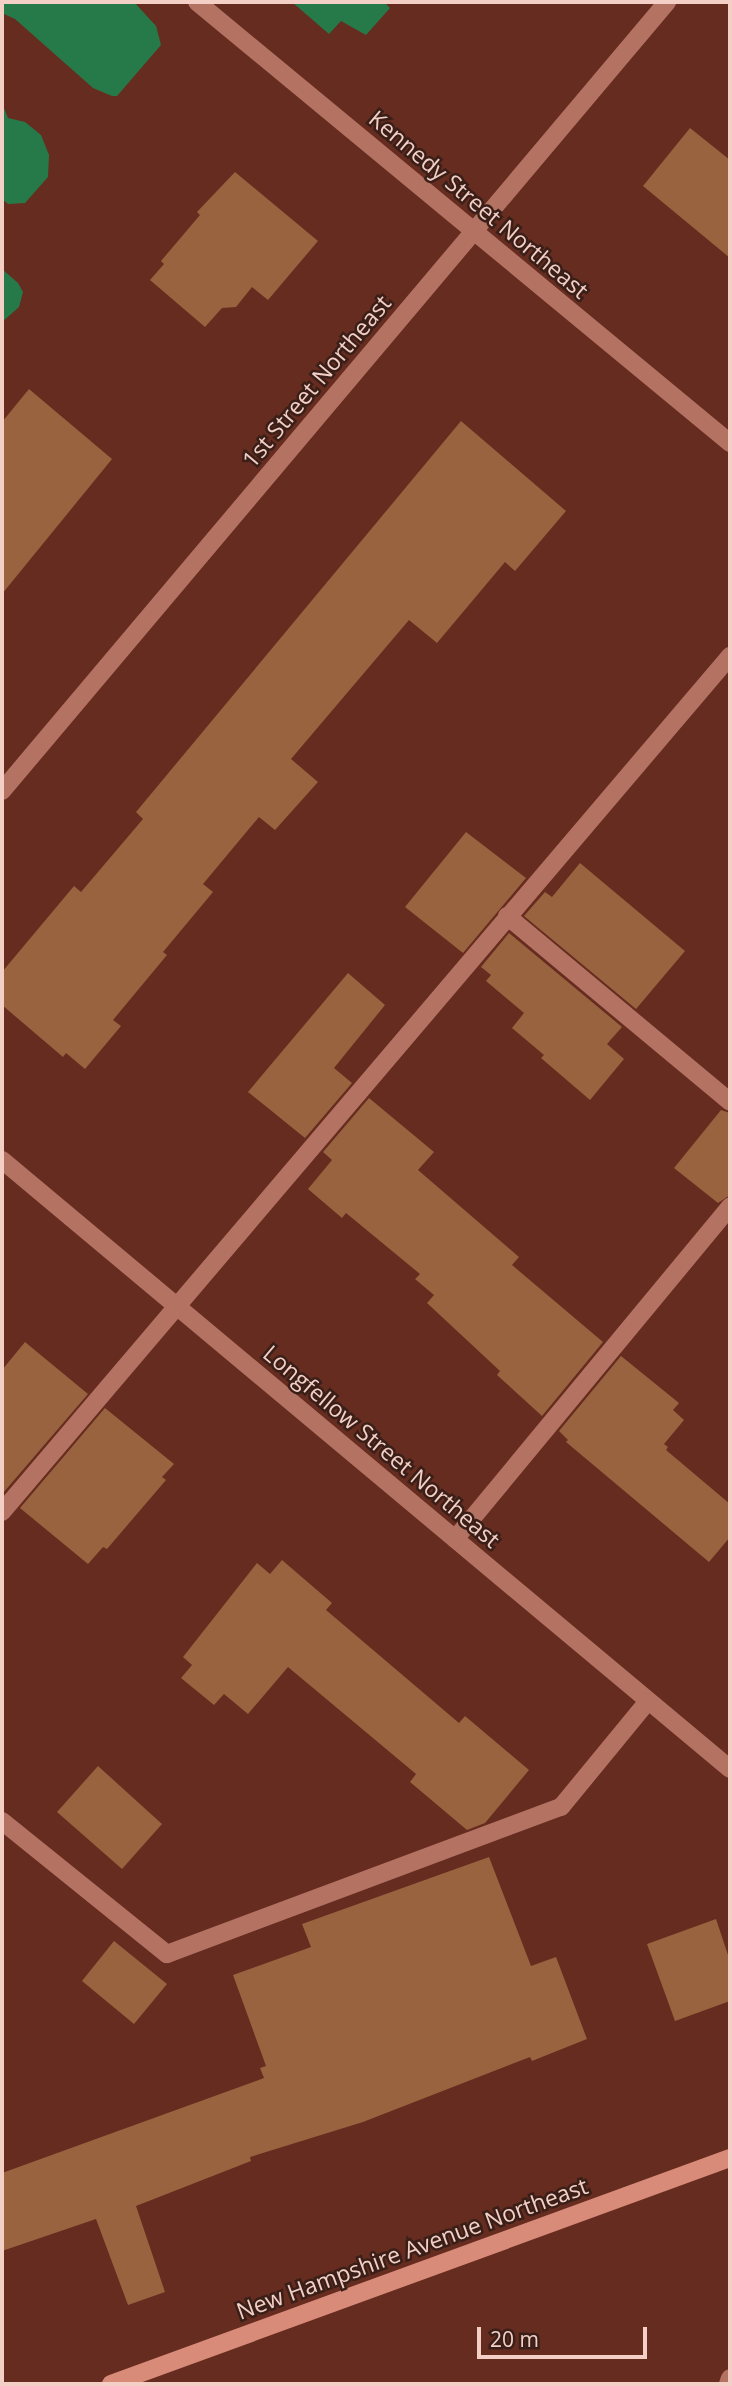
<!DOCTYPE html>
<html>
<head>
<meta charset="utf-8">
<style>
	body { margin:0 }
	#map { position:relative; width:732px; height:2386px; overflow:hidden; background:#662c1f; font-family:"Open Sans",sans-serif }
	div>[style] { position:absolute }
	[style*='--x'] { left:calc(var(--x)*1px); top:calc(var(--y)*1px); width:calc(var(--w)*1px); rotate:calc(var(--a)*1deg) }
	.green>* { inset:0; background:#267a4a }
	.building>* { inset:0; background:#98633e }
	.minor>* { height:18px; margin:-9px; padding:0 9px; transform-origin:9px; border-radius:9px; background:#b47263 }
	.major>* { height:18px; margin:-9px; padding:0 9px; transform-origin:9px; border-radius:9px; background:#d98b79 }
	span { translate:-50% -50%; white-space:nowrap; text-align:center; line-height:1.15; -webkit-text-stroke:5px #391f18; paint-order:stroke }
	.street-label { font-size:23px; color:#f3cfc6 }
	.frame { position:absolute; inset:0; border:4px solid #f3cfc6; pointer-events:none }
	.scale { position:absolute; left:477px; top:2327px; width:170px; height:32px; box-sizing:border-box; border:4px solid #f3cfc6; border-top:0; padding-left:9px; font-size:21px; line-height:24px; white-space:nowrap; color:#f3cfc6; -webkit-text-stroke:5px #391f18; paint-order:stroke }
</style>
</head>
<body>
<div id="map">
	<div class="green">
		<div style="clip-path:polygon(2px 2px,134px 2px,156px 26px,161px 45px,117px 96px,112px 96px,93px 88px,15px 19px,2px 13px)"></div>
		<div style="clip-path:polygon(292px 2px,384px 2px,390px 8px,366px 35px,341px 21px,329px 34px)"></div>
		<div style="clip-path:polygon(2px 103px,8px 118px,25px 122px,41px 135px,49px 155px,48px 177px,25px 203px,8px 204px,2px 199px)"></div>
		<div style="clip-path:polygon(2px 269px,18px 283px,23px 292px,19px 307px,2px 322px)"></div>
	</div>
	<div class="building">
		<div style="clip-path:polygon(690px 128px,730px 160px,730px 258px,643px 186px)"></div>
		<div style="clip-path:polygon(235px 172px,318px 241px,268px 300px,252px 287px,236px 307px,222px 308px,205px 327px,150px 280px,164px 264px,161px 261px,200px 215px,197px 212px)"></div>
		<div style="clip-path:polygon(29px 389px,112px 459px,2px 594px,2px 422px)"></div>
		<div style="clip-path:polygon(461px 421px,566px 511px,515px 571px,505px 562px,437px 643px,409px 620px,291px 759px,318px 782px,275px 830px,259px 817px,203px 884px,213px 892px,163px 952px,167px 955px,113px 1020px,121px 1026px,85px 1069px,66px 1053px,63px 1057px,2px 1005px,2px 972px,74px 886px,81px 892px,143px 819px,136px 812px)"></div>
		<div style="clip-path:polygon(466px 832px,526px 878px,463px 953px,405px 907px)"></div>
		<div style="clip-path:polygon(580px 863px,685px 951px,636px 1009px,524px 916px,545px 892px,552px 897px)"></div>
		<div style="clip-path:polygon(509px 933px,622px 1027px,607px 1044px,624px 1059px,590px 1100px,541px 1058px,544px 1055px,512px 1028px,524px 1013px,486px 981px,491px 975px,481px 967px)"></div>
		<div style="clip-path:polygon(348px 973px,385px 1005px,334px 1068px,352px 1083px,305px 1138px,248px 1092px)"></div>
		<div style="clip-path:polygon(369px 1098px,434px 1152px,418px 1170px,519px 1257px,512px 1265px,603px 1342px,542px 1416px,497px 1375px,500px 1371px,427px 1303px,434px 1295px,415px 1279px,420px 1274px,346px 1213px,342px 1218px,308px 1189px,332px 1160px,323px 1152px)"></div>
		<div style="clip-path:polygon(721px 1110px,730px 1113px,730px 1195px,718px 1203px,674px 1168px)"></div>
		<div style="clip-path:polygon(25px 1342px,88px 1394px,3px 1493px,2px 1370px)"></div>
		<div style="clip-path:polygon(621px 1356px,679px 1403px,673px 1410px,684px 1420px,664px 1444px,668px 1447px,666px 1450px,730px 1504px,730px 1537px,709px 1562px,566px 1442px,568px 1440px,559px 1431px)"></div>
		<div style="clip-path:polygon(105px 1408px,174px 1464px,162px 1477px,166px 1480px,107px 1549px,103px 1547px,88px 1564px,20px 1508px)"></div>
		<div style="clip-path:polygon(282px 1560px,332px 1603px,326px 1610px,459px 1723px,465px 1716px,529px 1770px,485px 1823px,467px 1830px,410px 1782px,416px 1774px,288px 1667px,248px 1714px,224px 1694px,214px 1705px,181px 1678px,192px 1665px,183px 1657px,257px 1563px,270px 1574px)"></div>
		<div style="clip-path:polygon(98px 1766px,162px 1824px,122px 1869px,57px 1812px)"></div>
		<div style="clip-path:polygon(489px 1857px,531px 1966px,556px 1957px,587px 2039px,532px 2061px,530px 2057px,363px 2122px,250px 2157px,251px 2161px,136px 2206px,165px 2292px,128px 2305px,96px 2219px,2px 2251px,2px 2173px,264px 2078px,260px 2068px,266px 2066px,233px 1975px,311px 1947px,302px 1924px)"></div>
		<div style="clip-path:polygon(716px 1919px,730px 1961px,730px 2001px,675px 2021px,647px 1944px)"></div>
		<div style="clip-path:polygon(114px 1941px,167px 1984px,134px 2024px,82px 1981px)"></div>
	</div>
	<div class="minor">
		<div style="--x:197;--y:2;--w:692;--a:39.6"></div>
		<div style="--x:2;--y:791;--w:1032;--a:-49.87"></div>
		<div style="--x:507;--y:916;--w:290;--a:39.8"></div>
		<div style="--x:2;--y:1160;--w:949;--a:39.91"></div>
		<div style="--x:2;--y:1512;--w:1124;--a:-49.62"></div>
		<div style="--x:455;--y:1539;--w:432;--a:-50.4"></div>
		<div style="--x:2;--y:1821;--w:212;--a:38.9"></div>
		<div style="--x:167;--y:1954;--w:421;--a:-20.5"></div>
		<div style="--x:561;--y:1807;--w:137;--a:-50.6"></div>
		<div style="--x:728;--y:2384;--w:6;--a:-72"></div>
	</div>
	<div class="major">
		<div style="--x:111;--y:2384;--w:659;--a:-20.06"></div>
	</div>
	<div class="street-label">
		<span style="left:479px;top:204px;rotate:40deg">Kennedy Street Northeast</span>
		<span style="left:316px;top:381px;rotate:-50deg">1st Street Northeast</span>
		<span style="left:382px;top:1446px;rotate:40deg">Longfellow Street Northeast</span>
		<span style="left:412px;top:2248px;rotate:-20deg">New Hampshire Avenue Northeast</span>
	</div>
	<div class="frame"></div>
	<div class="scale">20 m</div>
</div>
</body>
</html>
